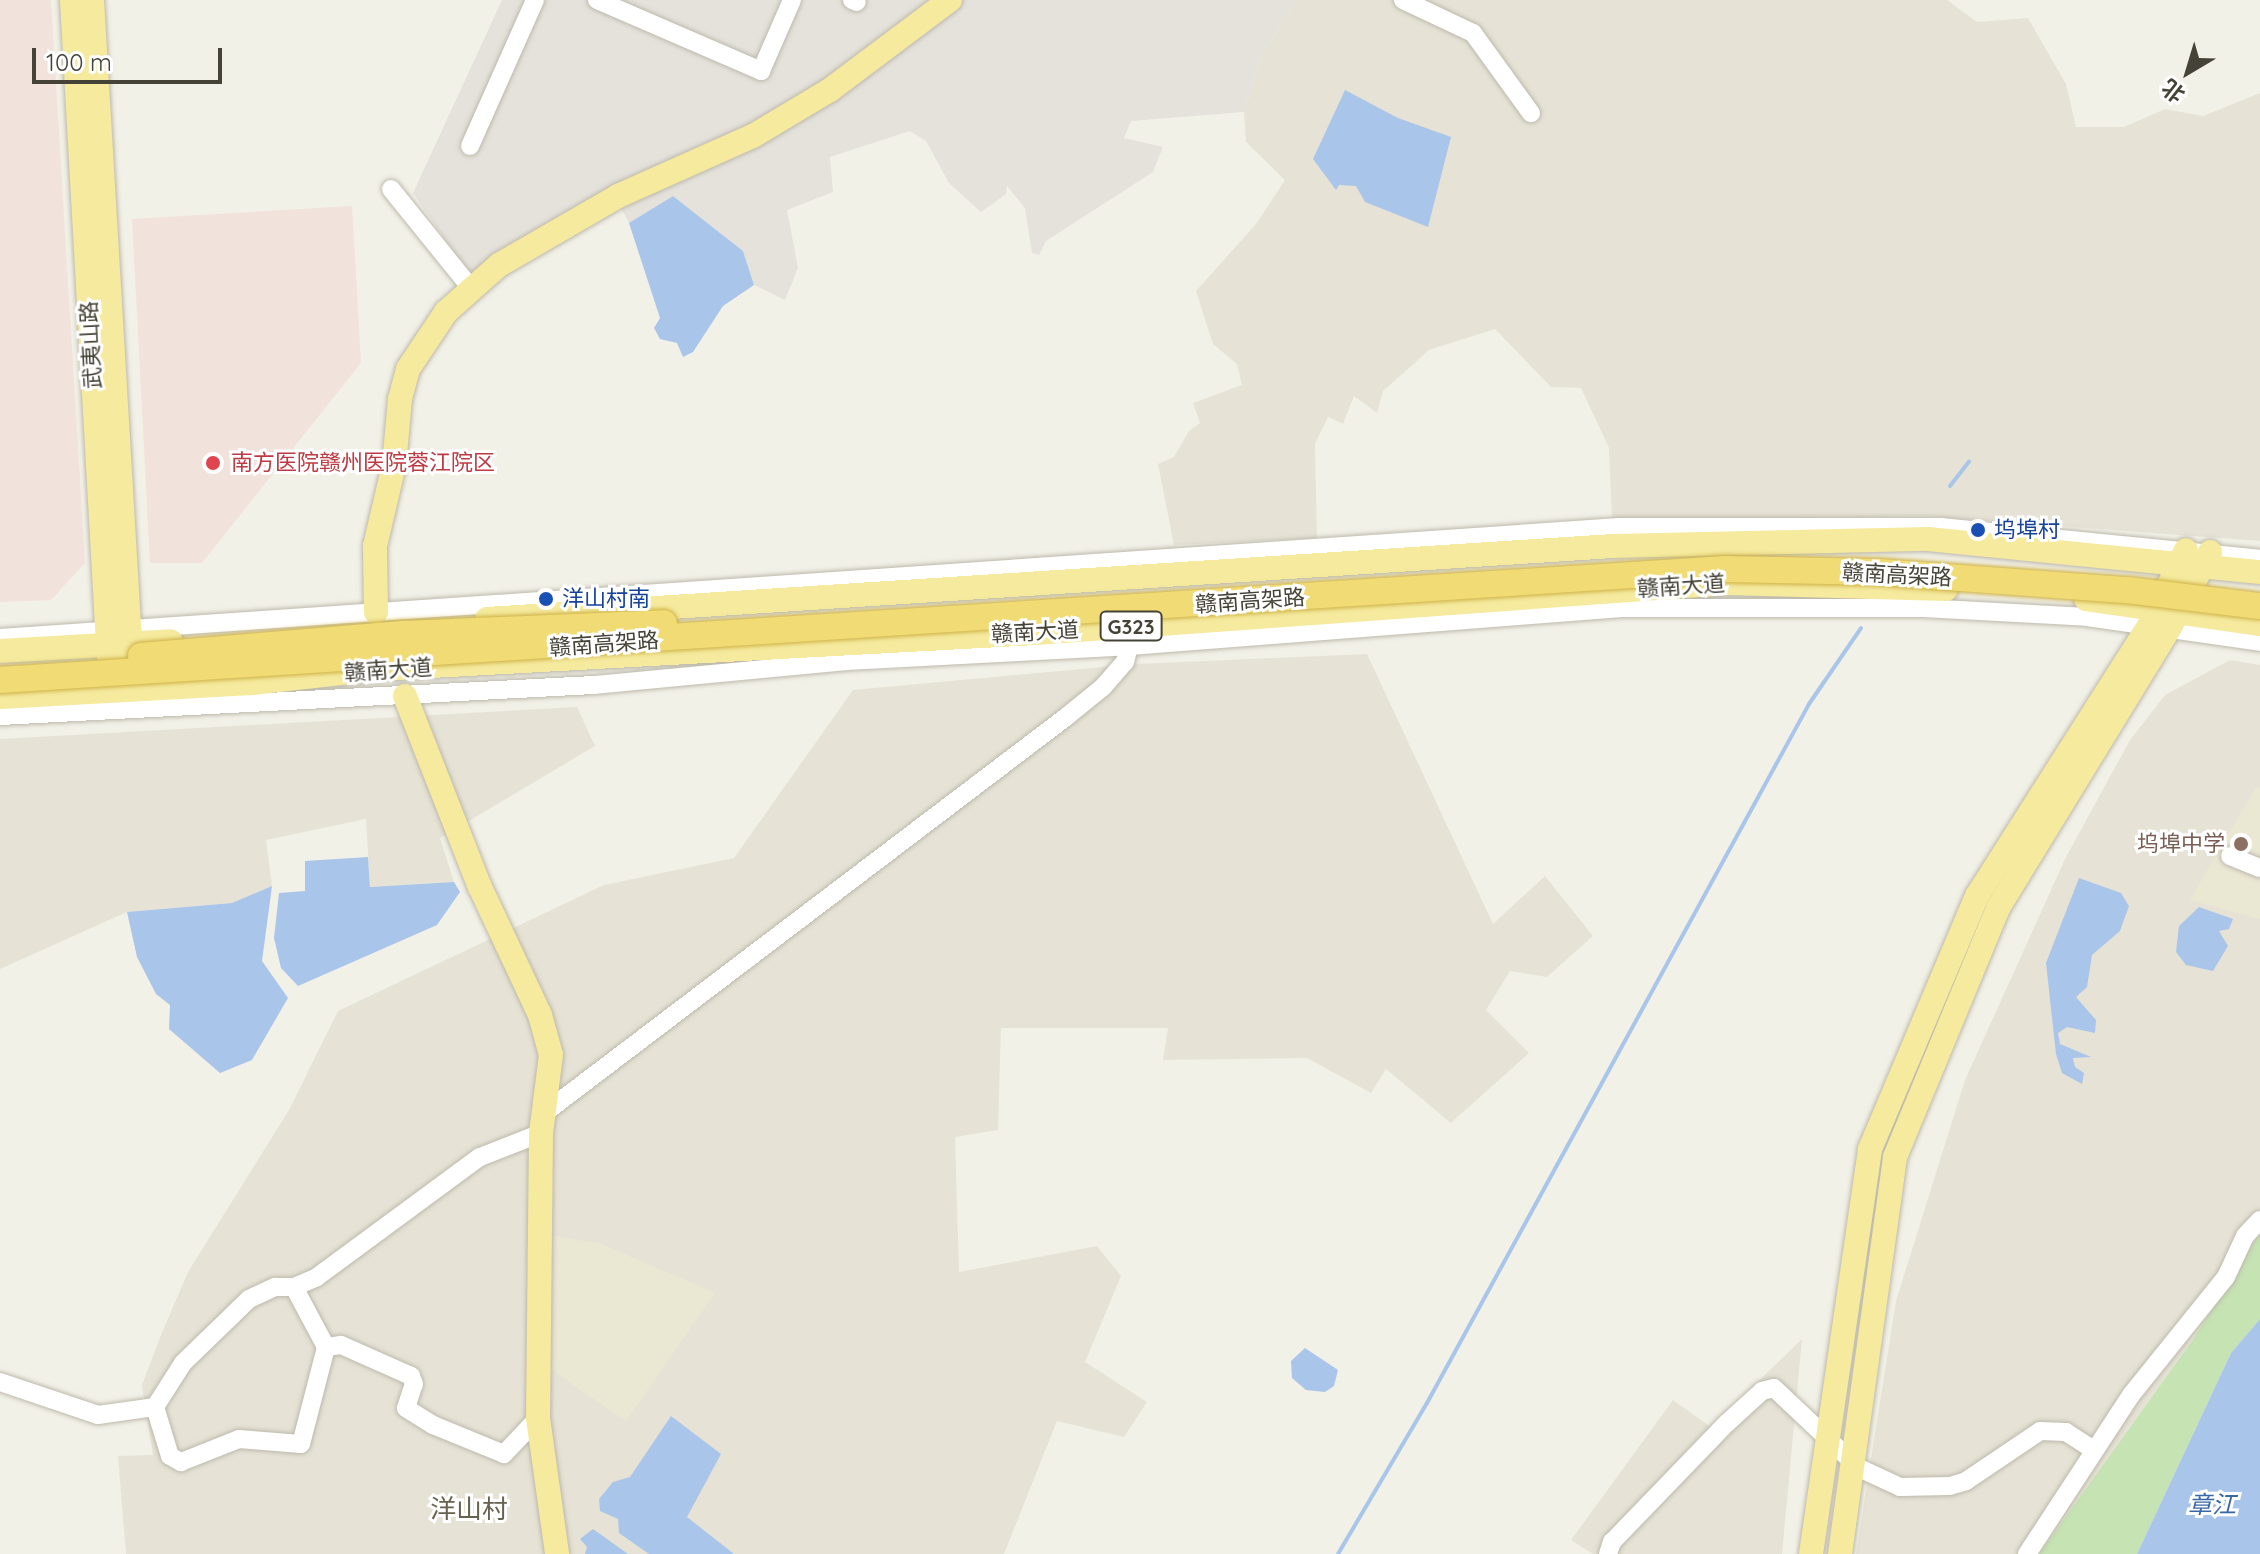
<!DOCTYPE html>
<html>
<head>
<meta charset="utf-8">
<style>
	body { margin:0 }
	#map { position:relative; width:2260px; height:1554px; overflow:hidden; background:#f2f1e8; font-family:Quicksand,"Noto Sans SC",sans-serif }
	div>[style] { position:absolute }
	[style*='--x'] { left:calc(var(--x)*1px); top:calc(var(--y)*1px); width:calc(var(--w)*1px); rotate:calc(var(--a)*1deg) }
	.residential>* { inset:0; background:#e6e3d6 }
	.industrial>* { inset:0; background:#e5e2dc }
	.education>* { inset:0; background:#eae7d3 }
	.medical>* { inset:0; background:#f2e2dc }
	.green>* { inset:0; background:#c6e3b4 }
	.water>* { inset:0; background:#a9c5e9 }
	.stream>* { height:4px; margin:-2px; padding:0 2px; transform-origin:2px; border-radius:2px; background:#a9c5e9 }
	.roads { filter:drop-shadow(0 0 2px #bdb9ab) drop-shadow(0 0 2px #bdb9ab) }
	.minor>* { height:18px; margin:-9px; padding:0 9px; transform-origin:9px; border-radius:9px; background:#fff }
	.major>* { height:24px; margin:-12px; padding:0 12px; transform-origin:12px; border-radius:12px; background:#f5ea9e }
	.bridges { filter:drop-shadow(0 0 2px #cfb245) drop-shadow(0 0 2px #cfb245) }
	.highway-bridge>* { height:26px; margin:-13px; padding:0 13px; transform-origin:13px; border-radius:13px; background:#f0db74 }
	.dots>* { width:22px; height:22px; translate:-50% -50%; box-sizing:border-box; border:4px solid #fff; border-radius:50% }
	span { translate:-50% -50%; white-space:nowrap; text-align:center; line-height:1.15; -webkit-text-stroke:6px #fff; paint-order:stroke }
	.shield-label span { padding:2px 6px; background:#fff; border:2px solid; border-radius:6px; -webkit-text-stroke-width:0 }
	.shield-label { font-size:20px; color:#454237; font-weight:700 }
	.street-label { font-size:22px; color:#454237 }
	.health-label { font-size:22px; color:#be3a42 }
	.left { translate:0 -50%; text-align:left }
	.transit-label { font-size:22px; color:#164399 }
	.education-label { font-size:22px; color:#785e54 }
	.right { translate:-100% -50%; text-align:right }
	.water-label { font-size:24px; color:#3a68a7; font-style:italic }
	.quarter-label { font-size:26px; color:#67614f }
	.north { position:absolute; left:2148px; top:32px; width:80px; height:80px; -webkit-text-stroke:6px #fff; paint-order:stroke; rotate:218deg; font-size:22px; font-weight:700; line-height:32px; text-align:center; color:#454237 }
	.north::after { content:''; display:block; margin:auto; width:28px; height:36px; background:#454237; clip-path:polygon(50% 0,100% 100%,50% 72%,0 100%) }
	.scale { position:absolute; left:32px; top:48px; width:190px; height:36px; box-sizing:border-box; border:4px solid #454237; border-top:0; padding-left:10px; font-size:24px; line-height:28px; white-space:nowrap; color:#454237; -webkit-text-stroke:6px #fff; paint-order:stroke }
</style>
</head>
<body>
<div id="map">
	<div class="residential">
		<div style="clip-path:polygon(1297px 0,1947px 0,1977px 22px,2028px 18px,2066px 84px,2076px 127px,2124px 127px,2165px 109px,2203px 116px,2260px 93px,2260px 541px,1926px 516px,1612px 521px,1609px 448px,1581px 388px,1551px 387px,1495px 329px,1429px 350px,1383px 391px,1377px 413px,1354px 396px,1343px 424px,1328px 417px,1315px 444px,1317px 538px,1174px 545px,1158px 464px,1174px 457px,1189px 431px,1200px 423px,1193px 403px,1242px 385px,1237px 364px,1213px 344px,1196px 291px,1256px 224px,1285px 180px,1246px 142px,1244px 112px,1261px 57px)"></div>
		<div style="clip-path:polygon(1367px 654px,1493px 924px,1545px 876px,1593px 936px,1547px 977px,1510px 971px,1486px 1010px,1529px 1053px,1451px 1123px,1386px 1069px,1371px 1093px,1307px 1058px,1163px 1060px,1168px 1028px,1001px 1028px,998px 1130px,955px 1137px,959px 1272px,1097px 1246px,1121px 1276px,1085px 1362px,1147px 1402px,1124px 1437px,1057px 1421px,1004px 1554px,126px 1554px,118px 1456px,153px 1455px,142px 1385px,161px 1335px,188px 1272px,289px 1110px,338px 1011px,604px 885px,734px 858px,853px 690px,1136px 664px)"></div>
		<div style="clip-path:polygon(2230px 660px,2260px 665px,2260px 1233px,2192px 1341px,2039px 1554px,1856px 1554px,1896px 1301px,1965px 1080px,2066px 857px,2130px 740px,2165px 695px)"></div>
		<div style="clip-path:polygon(577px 707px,595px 746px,440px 838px,454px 882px,370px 887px,366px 819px,266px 840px,272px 886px,232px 903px,127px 912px,0 969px,0 739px)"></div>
		<div style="clip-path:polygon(1802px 1339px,1782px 1554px,1593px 1554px,1571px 1540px,1673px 1400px,1711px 1427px)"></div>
	</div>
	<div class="industrial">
		<div style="clip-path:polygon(502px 0,1297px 0,1261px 57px,1244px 112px,1131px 121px,1124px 138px,1163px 147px,1153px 172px,1046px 241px,1039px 255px,1032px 253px,1025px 208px,1007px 186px,1006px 194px,981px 212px,949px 183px,926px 141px,910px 131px,830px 157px,833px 192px,787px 210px,798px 268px,785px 300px,754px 285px,743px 251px,673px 196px,629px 223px,619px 204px,477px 286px,413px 193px)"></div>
	</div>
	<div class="education">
		<div style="clip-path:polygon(2256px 787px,2260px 788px,2260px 919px,2190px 900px)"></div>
		<div style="clip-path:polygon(543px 1234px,601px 1244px,715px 1293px,626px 1421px,550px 1369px)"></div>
	</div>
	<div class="medical">
		<div style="clip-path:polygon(0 0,51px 0,85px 563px,51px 600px,0 602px)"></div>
		<div style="clip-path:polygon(352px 206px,361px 363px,202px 563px,150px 563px,132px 219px)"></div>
	</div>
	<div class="green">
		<div style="clip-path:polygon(2260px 1233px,2260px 1319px,2231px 1353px,2137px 1554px,2039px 1554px,2192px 1341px)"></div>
	</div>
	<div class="water">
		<div style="clip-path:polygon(1345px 90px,1398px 118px,1451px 137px,1428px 227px,1365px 202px,1356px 186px,1339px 185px,1336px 190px,1313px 159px)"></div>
		<div style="clip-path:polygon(673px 196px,743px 251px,754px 285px,723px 306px,693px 352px,683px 357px,677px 343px,660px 339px,654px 328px,660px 318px,629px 223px)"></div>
		<div style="clip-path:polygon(368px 857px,370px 887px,454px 882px,460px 892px,437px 925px,298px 986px,281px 968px,274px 938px,279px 893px,305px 891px,305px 861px)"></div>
		<div style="clip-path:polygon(2079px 878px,2121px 893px,2129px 906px,2120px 931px,2092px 955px,2087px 987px,2076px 997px,2096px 1020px,2095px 1033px,2067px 1027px,2058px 1033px,2060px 1044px,2091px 1057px,2073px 1058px,2075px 1067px,2084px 1073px,2082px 1084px,2062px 1073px,2056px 1054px,2046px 963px)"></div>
		<div style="clip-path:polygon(272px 886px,262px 961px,288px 998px,252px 1060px,220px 1073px,169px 1029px,170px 1005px,156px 994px,137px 957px,127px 912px,232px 903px)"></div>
		<div style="clip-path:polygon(2199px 907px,2233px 919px,2229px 929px,2219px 931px,2228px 946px,2213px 971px,2186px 965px,2176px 952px,2179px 926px)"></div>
		<div style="clip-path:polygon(2260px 1319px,2260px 1554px,2137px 1554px,2231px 1353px)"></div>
		<div style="clip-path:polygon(1305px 1348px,1338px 1370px,1334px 1386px,1325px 1392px,1306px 1390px,1292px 1378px,1291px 1361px)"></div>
		<div style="clip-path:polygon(671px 1416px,721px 1454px,687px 1517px,734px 1554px,649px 1554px,619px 1533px,618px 1519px,600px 1511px,599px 1499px,613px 1482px,630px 1477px)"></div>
		<div style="clip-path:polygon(593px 1529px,628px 1554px,585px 1554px,587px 1547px,580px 1539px)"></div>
	</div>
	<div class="stream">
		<div style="--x:1950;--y:486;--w:31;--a:-52"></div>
		<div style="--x:1338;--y:1554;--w:175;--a:-59.5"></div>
		<div style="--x:1427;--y:1403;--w:797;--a:-61.34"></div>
		<div style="--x:1809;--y:704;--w:92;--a:-55.6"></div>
	</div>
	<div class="roads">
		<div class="minor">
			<div style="--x:597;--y:0;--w:179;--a:23.4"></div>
			<div style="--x:761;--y:71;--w:77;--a:-66.4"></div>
			<div style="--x:852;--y:0;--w:5;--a:22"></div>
			<div style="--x:1403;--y:0;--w:77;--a:25.2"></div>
			<div style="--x:1473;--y:33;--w:99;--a:54.1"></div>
			<div style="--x:470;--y:146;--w:160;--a:-66"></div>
			<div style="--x:391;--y:189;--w:126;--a:51.1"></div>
			<div style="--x:0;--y:638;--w:1623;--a:-3.92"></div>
			<div style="--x:1619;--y:527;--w:323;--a:0"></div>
			<div style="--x:1942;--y:527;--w:320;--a:5.7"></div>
			<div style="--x:0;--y:716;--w:595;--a:-2.99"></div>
			<div style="--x:594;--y:685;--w:253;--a:-5.4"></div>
			<div style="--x:846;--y:661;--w:283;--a:-3"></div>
			<div style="--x:1129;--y:646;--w:492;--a:-4.4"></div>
			<div style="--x:1620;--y:608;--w:303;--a:0"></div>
			<div style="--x:1923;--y:608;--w:164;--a:3.1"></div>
			<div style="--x:2087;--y:617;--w:175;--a:8.2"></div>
			<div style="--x:2230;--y:856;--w:32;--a:22"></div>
			<div style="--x:547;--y:1111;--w:652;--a:-37.2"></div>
			<div style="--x:1066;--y:717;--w:48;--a:-39"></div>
			<div style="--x:1103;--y:687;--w:33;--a:-49"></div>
			<div style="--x:1125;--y:662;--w:16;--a:-76"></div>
			<div style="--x:0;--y:1382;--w:103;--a:18.6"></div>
			<div style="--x:98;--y:1415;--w:58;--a:-8"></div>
			<div style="--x:155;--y:1407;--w:51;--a:73"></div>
			<div style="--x:170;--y:1456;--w:13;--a:29"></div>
			<div style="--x:181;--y:1462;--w:62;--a:-21.6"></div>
			<div style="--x:239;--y:1439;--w:62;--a:4.6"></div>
			<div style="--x:301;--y:1444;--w:100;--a:-75.5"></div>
			<div style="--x:155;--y:1407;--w:52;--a:-57.5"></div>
			<div style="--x:183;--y:1363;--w:92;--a:-44.1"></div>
			<div style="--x:249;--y:1299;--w:29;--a:-25"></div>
			<div style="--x:275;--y:1287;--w:19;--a:0"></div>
			<div style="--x:538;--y:1418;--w:50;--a:133.4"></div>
			<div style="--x:504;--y:1454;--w:77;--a:-157.8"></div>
			<div style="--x:433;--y:1425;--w:32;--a:-148"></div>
			<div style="--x:406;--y:1408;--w:25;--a:-72"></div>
			<div style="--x:414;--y:1384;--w:9;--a:-111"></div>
			<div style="--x:411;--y:1376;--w:77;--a:-156.1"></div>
			<div style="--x:341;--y:1345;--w:15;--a:172"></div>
			<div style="--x:326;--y:1347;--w:68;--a:-118.1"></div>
			<div style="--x:294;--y:1287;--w:25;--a:-23"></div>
			<div style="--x:317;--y:1277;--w:202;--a:-36.4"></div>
			<div style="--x:480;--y:1157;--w:66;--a:-21.5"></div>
			<div style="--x:1608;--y:1554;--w:13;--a:-72"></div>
			<div style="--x:1612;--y:1542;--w:165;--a:-46"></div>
			<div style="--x:1727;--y:1423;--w:47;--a:-42.4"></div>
			<div style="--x:1762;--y:1391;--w:12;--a:-14"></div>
			<div style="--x:1774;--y:1388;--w:117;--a:43.3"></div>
			<div style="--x:1859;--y:1468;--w:45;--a:24.9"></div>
			<div style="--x:1900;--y:1487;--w:50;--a:-1.1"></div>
			<div style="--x:1950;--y:1486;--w:17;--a:-17"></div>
			<div style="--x:1966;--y:1481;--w:89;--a:-34"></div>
			<div style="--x:2040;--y:1431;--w:26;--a:2"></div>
			<div style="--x:2066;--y:1432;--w:33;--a:33"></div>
			<div style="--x:2027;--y:1554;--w:190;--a:-56.8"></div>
			<div style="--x:2131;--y:1395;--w:151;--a:-51.2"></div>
			<div style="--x:2226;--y:1277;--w:45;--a:-65.1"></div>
			<div style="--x:2245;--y:1236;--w:22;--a:-47"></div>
		</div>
		<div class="major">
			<div style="--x:72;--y:0;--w:662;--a:86.8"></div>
			<div style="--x:92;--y:0;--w:660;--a:86.61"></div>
			<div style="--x:2086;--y:599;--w:176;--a:8.2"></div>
			<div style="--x:376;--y:612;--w:66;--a:-90.9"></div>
			<div style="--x:375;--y:546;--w:83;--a:-76.8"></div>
			<div style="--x:394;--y:465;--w:66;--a:-84.8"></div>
			<div style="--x:400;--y:399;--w:31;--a:-75"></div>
			<div style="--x:408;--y:369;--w:69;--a:-56.3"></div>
			<div style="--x:446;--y:312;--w:71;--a:-41.6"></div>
			<div style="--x:499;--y:265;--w:138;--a:-30.1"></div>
			<div style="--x:618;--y:196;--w:148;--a:-24"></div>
			<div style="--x:753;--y:136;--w:90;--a:-30.9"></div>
			<div style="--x:830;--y:90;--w:150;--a:-36.9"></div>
			<div style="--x:487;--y:619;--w:1129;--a:-3.71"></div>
			<div style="--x:1614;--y:546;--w:314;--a:-1.3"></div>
			<div style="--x:1928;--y:539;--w:334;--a:5.7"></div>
			<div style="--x:0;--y:651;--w:171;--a:-3.3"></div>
			<div style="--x:405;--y:696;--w:205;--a:68.6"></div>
			<div style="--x:480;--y:887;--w:141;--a:64.9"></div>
			<div style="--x:540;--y:1015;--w:41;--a:74.6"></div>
			<div style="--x:551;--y:1055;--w:79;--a:97.3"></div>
			<div style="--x:541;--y:1133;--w:285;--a:90.6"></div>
			<div style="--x:538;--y:1418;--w:137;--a:82"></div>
			<div style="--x:0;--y:697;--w:252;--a:-3.2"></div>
			<div style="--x:252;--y:683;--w:125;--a:-6.4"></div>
			<div style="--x:376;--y:669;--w:661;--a:-3.12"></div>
			<div style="--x:1036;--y:633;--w:693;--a:-4.14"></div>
			<div style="--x:1727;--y:583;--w:219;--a:1.6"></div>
			<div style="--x:1811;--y:1554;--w:409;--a:-81.7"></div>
			<div style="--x:1870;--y:1149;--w:275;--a:-67.1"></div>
			<div style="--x:1977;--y:896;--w:322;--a:-57.5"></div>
			<div style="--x:2150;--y:624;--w:82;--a:-64.1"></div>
			<div style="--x:1840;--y:1554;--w:401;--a:-82.1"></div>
			<div style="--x:1895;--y:1157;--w:269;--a:-67.5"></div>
			<div style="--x:1998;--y:908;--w:329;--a:-58.5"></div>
			<div style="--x:2170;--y:627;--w:85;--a:-61.9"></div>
		</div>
	</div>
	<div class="bridges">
		<div class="highway-bridge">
			<div style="--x:141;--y:656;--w:265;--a:-4.8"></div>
			<div style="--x:405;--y:634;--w:259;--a:-2.4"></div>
			<div style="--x:0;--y:680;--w:1729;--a:-3.68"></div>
			<div style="--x:1725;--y:569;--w:154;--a:1.1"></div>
			<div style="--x:1879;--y:572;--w:249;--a:4.2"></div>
			<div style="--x:2127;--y:590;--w:134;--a:6.9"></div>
		</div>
	</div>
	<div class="dots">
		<div style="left:213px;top:463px;background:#e0444e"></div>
		<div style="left:1978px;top:530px;background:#1a4fb4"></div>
		<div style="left:546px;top:599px;background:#1a4fb4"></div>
		<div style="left:2241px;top:844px;background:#8d6e63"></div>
	</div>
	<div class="shield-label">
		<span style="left:1131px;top:626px">G323</span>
	</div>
	<div class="street-label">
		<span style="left:91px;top:345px;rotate:-93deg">武夷山路</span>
		<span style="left:1897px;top:575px;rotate:3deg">赣南高架路</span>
		<span style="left:1681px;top:586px;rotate:-4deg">赣南大道</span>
		<span style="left:1250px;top:601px;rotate:-4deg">赣南高架路</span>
		<span style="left:1035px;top:632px;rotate:-3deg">赣南大道</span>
		<span style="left:604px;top:644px;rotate:-4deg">赣南高架路</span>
		<span style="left:388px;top:670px;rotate:-4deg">赣南大道</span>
	</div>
	<div class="health-label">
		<span class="left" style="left:231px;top:463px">南方医院赣州医院蓉江院区</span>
	</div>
	<div class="transit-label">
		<span class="left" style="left:1994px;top:530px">坞埠村</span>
		<span class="left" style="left:562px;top:599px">洋山村南</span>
	</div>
	<div class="education-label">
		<span class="right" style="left:2225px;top:844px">坞埠中学</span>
	</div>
	<div class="water-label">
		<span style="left:2212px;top:1505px">章江</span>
	</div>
	<div class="quarter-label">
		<span style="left:469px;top:1509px">洋山村</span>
	</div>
	<div class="north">北</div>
	<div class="scale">100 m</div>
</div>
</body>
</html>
